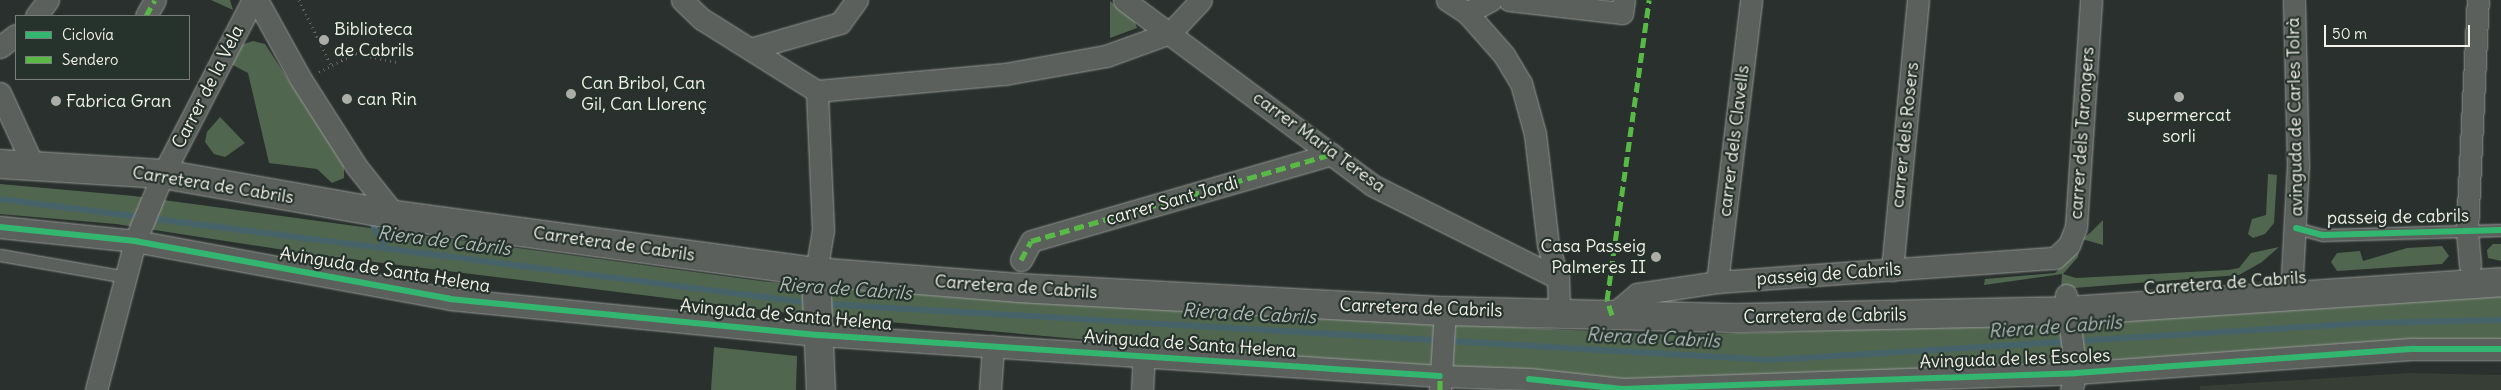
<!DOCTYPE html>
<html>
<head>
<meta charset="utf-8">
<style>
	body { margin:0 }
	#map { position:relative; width:2501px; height:390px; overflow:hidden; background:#29302d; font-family:Delius,sans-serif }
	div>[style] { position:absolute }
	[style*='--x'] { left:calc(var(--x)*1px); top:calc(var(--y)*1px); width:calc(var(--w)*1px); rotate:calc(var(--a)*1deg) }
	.built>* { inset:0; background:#363e35 }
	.green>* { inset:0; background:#51664f }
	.stream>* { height:5.5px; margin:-2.75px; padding:0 2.75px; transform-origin:2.75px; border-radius:2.75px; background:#46636a }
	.path>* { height:3px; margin-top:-1.5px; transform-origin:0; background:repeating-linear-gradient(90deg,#646764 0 1px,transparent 0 5px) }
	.roads { filter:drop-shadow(0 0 1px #969996) drop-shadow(0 0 1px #969996) }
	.lane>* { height:11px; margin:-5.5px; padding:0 5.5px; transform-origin:5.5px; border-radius:5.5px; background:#5c605c }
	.street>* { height:21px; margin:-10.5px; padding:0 10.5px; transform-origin:10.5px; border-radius:10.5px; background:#5c605c }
	.secondary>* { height:28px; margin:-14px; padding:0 14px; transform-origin:14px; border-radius:14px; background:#5c605c }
	.quiet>* { height:5px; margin-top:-2.5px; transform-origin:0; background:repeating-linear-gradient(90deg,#58b947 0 10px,transparent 0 15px) }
	.cycleway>* { height:6px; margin:-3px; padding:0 3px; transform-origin:3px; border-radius:3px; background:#33b770 }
	.dots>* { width:14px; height:14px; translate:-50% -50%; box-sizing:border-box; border:2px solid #26332d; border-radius:50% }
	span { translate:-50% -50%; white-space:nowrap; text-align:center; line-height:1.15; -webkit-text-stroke:4.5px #26332d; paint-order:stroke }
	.poi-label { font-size:18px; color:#f4f1e8 }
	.left { translate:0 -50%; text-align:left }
	.right { translate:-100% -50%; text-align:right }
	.street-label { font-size:18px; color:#f4f1e8 }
	.water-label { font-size:19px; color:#b0bab8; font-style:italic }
	.legend { position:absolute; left:15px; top:15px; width:175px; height:65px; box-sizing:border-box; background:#26332d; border:1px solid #787f78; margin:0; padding:6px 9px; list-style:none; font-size:15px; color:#f4f1e8 }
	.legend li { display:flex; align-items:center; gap:10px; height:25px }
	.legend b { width:25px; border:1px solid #787f78 }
	.scale { position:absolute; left:2324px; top:25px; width:146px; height:22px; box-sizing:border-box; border:2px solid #f4f1e8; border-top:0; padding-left:6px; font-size:15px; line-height:18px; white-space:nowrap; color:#f4f1e8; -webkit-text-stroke:4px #26332d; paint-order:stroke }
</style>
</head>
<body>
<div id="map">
	<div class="built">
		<div style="clip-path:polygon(2409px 373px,2501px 375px,2501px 390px,2200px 390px,2200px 386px)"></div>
	</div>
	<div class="green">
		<div style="clip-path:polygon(211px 0,230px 0,233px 10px)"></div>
		<div style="clip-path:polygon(1110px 1px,1135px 22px,1137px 28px,1110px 38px)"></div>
		<div style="clip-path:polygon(253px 41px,265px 44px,344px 165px,344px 178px,332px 183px,317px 169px,269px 163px,248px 73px,229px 63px,241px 45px)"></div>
		<div style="clip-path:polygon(220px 117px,245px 143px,225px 157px,214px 154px,205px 142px,207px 132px)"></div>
		<div style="clip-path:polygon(2268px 174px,2277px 175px,2274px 223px,2265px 234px,2253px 238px,2248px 234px,2252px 219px,2266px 215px)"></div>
		<div style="clip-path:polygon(0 184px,134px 196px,768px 282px,1426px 323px,1675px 335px,1984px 326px,2501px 291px,2501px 345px,1616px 381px,1448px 372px,788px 313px,310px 254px,116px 224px,0 214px)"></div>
		<div style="clip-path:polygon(2103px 220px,2103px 245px,2082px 239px,2090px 233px)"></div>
		<div style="clip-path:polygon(2079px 242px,2078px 257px,2063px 274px,2076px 278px,2228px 270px,2239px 268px,2251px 253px,2279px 247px,2262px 262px,2239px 275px,2061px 289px,2062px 274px,1984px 285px,1985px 279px,2055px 273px,2074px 254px)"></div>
		<div style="clip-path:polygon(2493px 244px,2501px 244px,2501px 261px,2488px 258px,2487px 250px)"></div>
		<div style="clip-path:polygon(2442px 246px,2449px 256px,2442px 264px,2337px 271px,2331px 262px,2337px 253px,2360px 251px,2363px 261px,2407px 248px)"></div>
		<div style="clip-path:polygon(714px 347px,797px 356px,796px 390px,711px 390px)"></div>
	</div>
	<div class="stream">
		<div style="--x:0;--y:199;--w:818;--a:7.31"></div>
		<div style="--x:373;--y:224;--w:26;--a:62"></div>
		<div style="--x:825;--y:304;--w:947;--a:3.39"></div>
		<div style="--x:1770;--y:360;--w:599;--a:-3.54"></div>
		<div style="--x:2368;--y:323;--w:133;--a:-1.3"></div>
	</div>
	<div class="path">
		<div style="--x:299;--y:0;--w:75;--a:63.8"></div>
		<div style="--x:319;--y:72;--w:42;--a:-27.2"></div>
		<div style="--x:356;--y:53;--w:41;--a:12.7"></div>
	</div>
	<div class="roads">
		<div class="lane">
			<div style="--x:2296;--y:228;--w:28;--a:15"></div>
			<div style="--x:2323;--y:235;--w:178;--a:-1.6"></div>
			<div style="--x:0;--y:255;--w:128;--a:9.9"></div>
		</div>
		<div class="street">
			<div style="--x:257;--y:0;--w:89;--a:61.1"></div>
			<div style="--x:300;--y:78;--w:104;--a:57.5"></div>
			<div style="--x:356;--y:166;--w:63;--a:51.5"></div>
			<div style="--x:682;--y:0;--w:28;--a:44"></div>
			<div style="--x:702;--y:19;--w:136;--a:32.1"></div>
			<div style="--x:817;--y:91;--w:189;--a:-5.2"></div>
			<div style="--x:1005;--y:74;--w:103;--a:-10.1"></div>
			<div style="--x:1106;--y:56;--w:68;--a:-19.8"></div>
			<div style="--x:1170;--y:33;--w:45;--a:-46.8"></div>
			<div style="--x:1124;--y:0;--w:309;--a:36.7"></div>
			<div style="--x:1372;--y:185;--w:208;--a:26.6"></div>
			<div style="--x:1447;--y:0;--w:24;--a:33"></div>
			<div style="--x:1467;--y:13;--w:56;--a:48.6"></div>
			<div style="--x:1504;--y:55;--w:33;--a:59"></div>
			<div style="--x:1521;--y:83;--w:53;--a:74.6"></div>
			<div style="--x:1535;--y:134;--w:112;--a:83.3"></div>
			<div style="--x:1548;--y:245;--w:34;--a:73"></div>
			<div style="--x:1558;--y:278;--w:35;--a:88"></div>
			<div style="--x:1509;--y:0;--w:114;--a:6.6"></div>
			<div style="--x:1622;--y:13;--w:13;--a:-81"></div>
			<div style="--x:1467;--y:13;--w:27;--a:-28"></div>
			<div style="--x:36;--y:16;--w:20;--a:-53"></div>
			<div style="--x:146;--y:16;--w:18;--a:-61"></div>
			<div style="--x:0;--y:47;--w:20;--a:-37"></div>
			<div style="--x:750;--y:49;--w:94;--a:-16.1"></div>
			<div style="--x:840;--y:23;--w:29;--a:-54"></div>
			<div style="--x:0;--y:93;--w:79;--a:65.4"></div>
			<div style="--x:0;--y:227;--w:136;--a:5.9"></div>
			<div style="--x:135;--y:241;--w:320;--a:10.4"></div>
			<div style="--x:450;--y:299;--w:371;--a:5.6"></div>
			<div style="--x:819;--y:335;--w:622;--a:3.78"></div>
			<div style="--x:1440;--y:376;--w:89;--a:1.9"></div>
			<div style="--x:1529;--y:379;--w:94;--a:6.1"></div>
			<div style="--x:1622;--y:389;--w:454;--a:-2"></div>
			<div style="--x:2076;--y:373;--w:339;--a:-4.1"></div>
			<div style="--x:2414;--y:349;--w:87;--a:0"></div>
			<div style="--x:1021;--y:260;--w:21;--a:-62"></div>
			<div style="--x:1031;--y:241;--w:313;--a:-16.1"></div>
			<div style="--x:2470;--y:265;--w:35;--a:-95"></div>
			<div style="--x:2467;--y:230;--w:230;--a:-87.3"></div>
			<div style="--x:1892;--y:270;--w:271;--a:-84.5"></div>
			<div style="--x:816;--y:272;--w:43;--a:-80.5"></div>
			<div style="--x:823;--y:230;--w:139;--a:-92.5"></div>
			<div style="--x:1717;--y:282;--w:284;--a:-83.1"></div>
			<div style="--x:2291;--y:294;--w:128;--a:-86.9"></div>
			<div style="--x:2298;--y:166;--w:166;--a:-91.4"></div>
			<div style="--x:2066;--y:295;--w:79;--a:82.7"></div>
			<div style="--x:2076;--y:373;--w:18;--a:106"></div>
			<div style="--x:1612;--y:315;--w:33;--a:-40"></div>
			<div style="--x:1637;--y:294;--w:81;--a:-8.5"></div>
			<div style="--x:1717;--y:282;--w:339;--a:-4.1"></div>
			<div style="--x:2055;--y:258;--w:19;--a:-43"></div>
			<div style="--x:2069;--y:245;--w:19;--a:-69"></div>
			<div style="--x:2076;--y:227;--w:227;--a:-86.2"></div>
			<div style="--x:96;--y:390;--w:154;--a:-75.3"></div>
			<div style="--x:135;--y:241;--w:73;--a:-67.3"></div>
			<div style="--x:163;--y:174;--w:196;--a:-62.7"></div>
			<div style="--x:990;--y:390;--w:44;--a:-86.1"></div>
			<div style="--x:1142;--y:390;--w:34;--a:-87"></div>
			<div style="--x:1440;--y:390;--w:79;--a:-86.4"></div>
		</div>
		<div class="secondary">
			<div style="--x:0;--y:164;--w:163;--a:3.5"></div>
			<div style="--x:163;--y:174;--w:236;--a:10"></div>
			<div style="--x:395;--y:215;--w:425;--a:7.7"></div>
			<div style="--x:816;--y:272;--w:203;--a:4.5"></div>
			<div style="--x:1018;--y:288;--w:428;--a:3.1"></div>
			<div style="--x:1445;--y:311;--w:297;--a:1.4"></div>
			<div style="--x:1742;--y:318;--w:326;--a:-1.2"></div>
			<div style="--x:2068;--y:311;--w:434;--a:-3.8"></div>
			<div style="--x:816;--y:272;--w:118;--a:87.6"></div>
		</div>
	</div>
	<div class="quiet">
		<div style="--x:146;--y:16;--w:18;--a:-61"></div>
		<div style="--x:1021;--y:260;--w:21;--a:-62"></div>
		<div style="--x:1031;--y:241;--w:313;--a:-16.1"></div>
		<div style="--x:1612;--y:315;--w:16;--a:-108"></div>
		<div style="--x:1607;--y:300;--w:303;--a:-82"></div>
		<div style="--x:1440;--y:390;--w:14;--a:-90"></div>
	</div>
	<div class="cycleway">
		<div style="--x:0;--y:227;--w:136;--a:5.9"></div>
		<div style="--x:135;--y:241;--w:320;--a:10.4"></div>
		<div style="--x:450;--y:299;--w:371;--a:5.6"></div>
		<div style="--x:819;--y:335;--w:622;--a:3.78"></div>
		<div style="--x:2296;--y:228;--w:28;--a:15"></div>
		<div style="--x:2323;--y:235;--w:178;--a:-1.6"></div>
		<div style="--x:1529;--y:379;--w:94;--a:6.1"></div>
		<div style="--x:1622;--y:389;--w:454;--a:-2"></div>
		<div style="--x:2076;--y:373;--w:339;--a:-4.1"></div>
		<div style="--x:2414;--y:349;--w:87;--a:0"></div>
	</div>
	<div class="dots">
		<div style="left:324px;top:40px;background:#adada7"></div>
		<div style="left:571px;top:94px;background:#adada7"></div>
		<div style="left:2179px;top:97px;background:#adada7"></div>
		<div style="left:347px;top:99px;background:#adada7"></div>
		<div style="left:56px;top:101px;background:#adada7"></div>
		<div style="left:1656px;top:257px;background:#adada7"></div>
	</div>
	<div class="poi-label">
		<span class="left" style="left:334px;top:40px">Biblioteca<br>de Cabrils</span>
		<span class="left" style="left:581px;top:94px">Can Bribol, Can<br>Gil, Can Llorenç</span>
		<span class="left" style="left:357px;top:99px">can Rin</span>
		<span class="left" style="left:66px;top:101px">Fabrica Gran</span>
		<span style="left:2179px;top:126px">supermercat<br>sorli</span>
		<span class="right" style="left:1646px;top:257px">Casa Passeig<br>Palmeres II</span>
	</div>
	<div class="street-label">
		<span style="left:208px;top:87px;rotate:-63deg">Carrer de la Vela</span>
		<span style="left:2295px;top:117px;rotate:-91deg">avinguda de Carles Tolrà</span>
		<span style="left:2082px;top:133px;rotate:-86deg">carrer dels Tarongers</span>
		<span style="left:1905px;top:135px;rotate:-84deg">carrer dels Rosers</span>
		<span style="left:1734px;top:141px;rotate:-83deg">carrer dels Clavells</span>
		<span style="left:1319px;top:142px;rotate:36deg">carrer Maria Teresa</span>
		<span style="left:213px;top:185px;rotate:9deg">Carretera de Cabrils</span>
		<span style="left:1172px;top:201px;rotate:-16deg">carrer Sant Jordi</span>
		<span style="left:2398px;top:217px;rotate:-1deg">passeig de cabrils</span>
		<span style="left:614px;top:244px;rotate:8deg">Carretera de Cabrils</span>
		<span style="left:385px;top:270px;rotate:9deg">Avinguda de Santa Helena</span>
		<span style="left:1829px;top:274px;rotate:-4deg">passeig de Cabrils</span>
		<span style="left:2225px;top:283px;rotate:-4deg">Carretera de Cabrils</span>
		<span style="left:1016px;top:287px;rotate:4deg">Carretera de Cabrils</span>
		<span style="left:1421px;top:308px;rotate:2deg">Carretera de Cabrils</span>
		<span style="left:786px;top:315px;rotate:5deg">Avinguda de Santa Helena</span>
		<span style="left:1825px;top:316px;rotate:-1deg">Carretera de Cabrils</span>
		<span style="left:1190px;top:344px;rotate:4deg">Avinguda de Santa Helena</span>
		<span style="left:2015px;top:359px;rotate:-2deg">Avinguda de les Escoles</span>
	</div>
	<div class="water-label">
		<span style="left:444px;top:241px;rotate:7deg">Riera de Cabrils</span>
		<span style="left:845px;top:289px;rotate:4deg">Riera de Cabrils</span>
		<span style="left:1249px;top:314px;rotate:3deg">Riera de Cabrils</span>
		<span style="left:2055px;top:327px;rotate:-4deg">Riera de Cabrils</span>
		<span style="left:1653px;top:338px;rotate:3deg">Riera de Cabrils</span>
	</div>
	<ul class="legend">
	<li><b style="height:6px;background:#33b770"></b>Ciclovía</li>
	<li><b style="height:6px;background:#58b947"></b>Sendero</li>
	</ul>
	<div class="scale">50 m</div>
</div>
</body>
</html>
